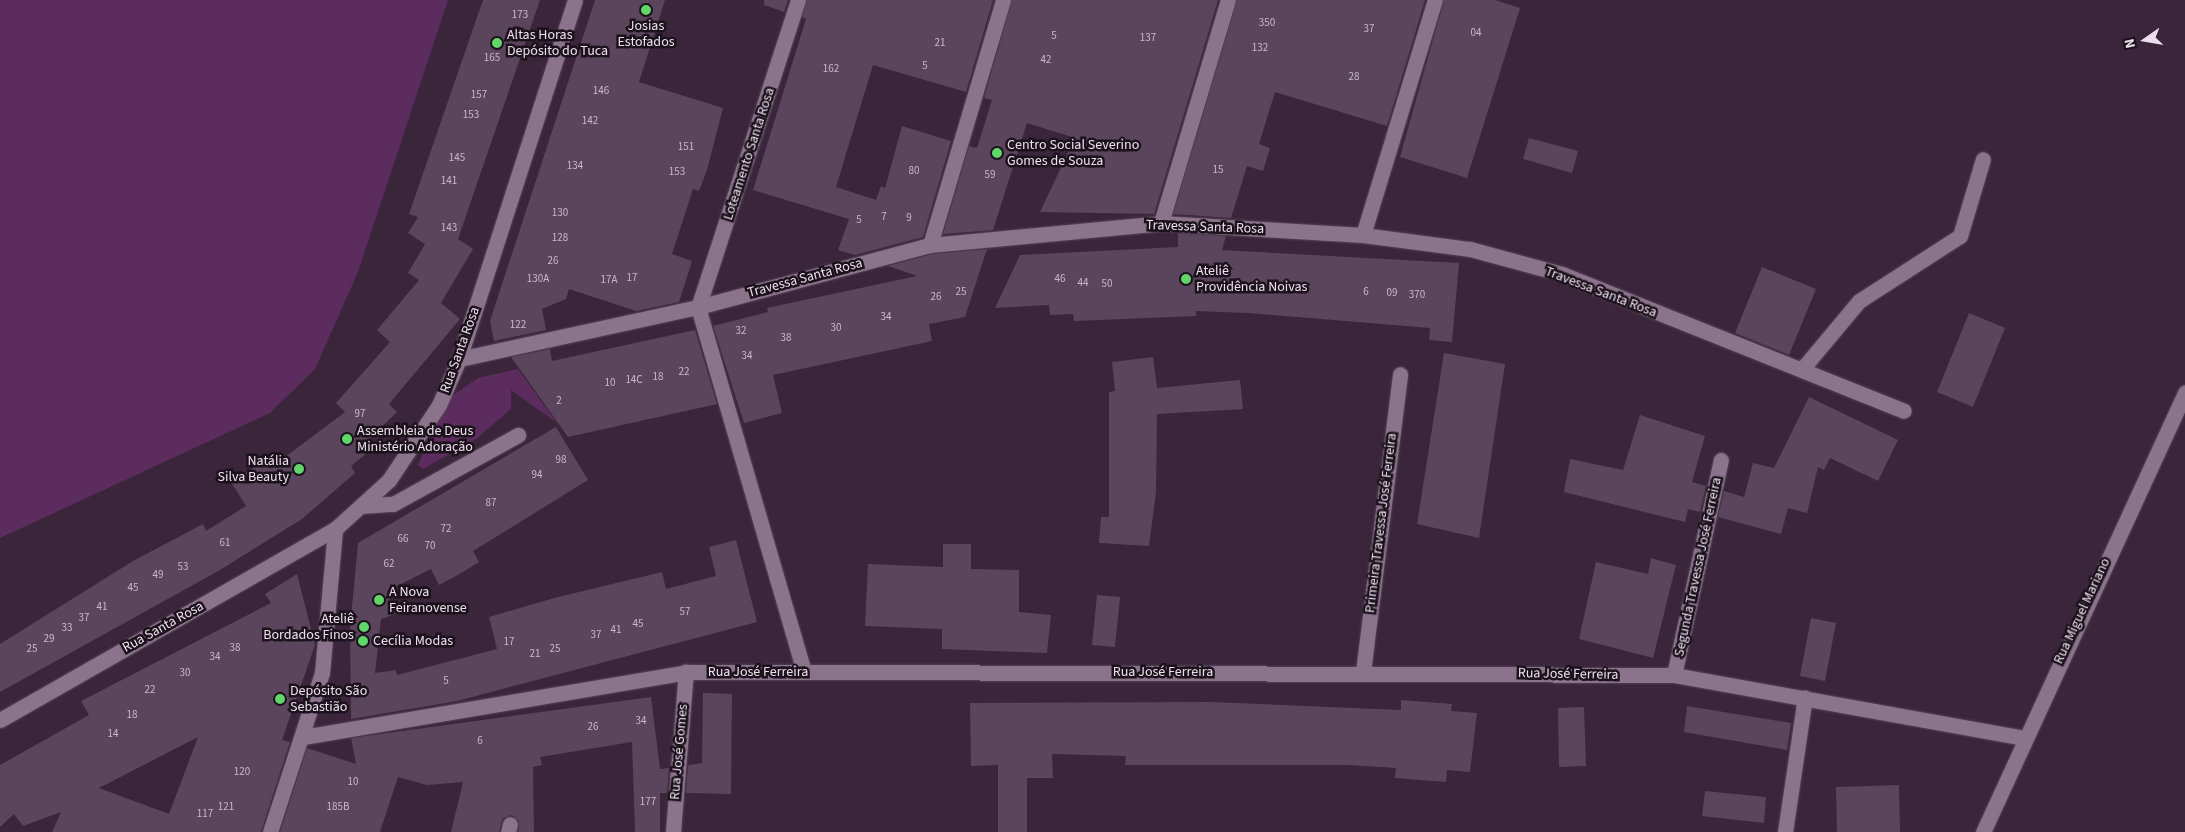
<!DOCTYPE html>
<html>
<head>
<meta charset="utf-8">
<style>
	body { margin:0 }
	#map { position:relative; width:2185px; height:832px; overflow:hidden; background:#3a253b; font-family:"Source Sans 3",sans-serif }
	div>[style] { position:absolute }
	[style*='--x'] { left:calc(var(--x)*1px); top:calc(var(--y)*1px); width:calc(var(--w)*1px); rotate:calc(var(--a)*1deg) }
	.green>* { inset:0; background:#5c2c5f }
	.building>* { inset:0; background:#5b455c }
	.roads { filter:drop-shadow(0 0 1px #554457) drop-shadow(0 0 1px #554457) }
	.minor>* { height:15px; margin:-7.5px; padding:0 7.5px; transform-origin:7.5px; border-radius:7.5px; background:#8b738b }
	.tertiary>* { height:15px; margin:-7.5px; padding:0 7.5px; transform-origin:7.5px; border-radius:7.5px; background:#8b738b }
	.secondary>* { height:15px; margin:-7.5px; padding:0 7.5px; transform-origin:7.5px; border-radius:7.5px; background:#8b738b }
	.dots>* { width:14px; height:14px; translate:-50% -50%; box-sizing:border-box; border:2px solid #1c121c; border-radius:50% }
	span { translate:-50% -50%; white-space:nowrap; text-align:center; line-height:1.15; -webkit-text-stroke:5px #1c121c; paint-order:stroke }
	.number-label { font-size:11px; color:#c8b8c9 }
	.number-label span { -webkit-text-stroke-width:0 }
	.poi-label { font-size:14px; color:#eddfed }
	.left { translate:0 -50%; text-align:left }
	.right { translate:-100% -50%; text-align:right }
	.street-label { font-size:14px; color:#eddfed }
	.north { position:absolute; left:2120px; top:15px; width:50px; height:50px; -webkit-text-stroke:4px #1c121c; paint-order:stroke; rotate:257deg; font-size:14px; font-weight:700; line-height:20px; text-align:center; color:#eddfed }
	.north::after { content:''; display:block; margin:auto; width:18px; height:22px; background:#eddfed; clip-path:polygon(50% 0,100% 100%,50% 72%,0 100%) }
</style>
</head>
<body>
<div id="map">
	<div class="green">
		<div style="clip-path:polygon(0 0,448px 0,358px 272px,315px 369px,270px 413px,0 538px)"></div>
		<div style="clip-path:polygon(518px 369px,557px 423px,511px 390px,511px 409px,476px 439px,423px 469px,418px 465px,449px 398px,478px 378px)"></div>
	</div>
	<div class="building">
		<div style="clip-path:polygon(483px 0,540px 0,458px 239px,473px 249px,441px 303px,460px 319px,389px 404px,397px 412px,367px 441px,373px 448px,351px 466px,355px 473px,302px 519px,220px 570px,0 692px,0 644px,133px 561px,203px 524px,206px 531px,246px 506px,231px 482px,264px 461px,269px 469px,345px 412px,336px 403px,390px 342px,377px 330px,419px 280px,408px 273px,425px 244px,408px 233px,418px 217px,409px 214px)"></div>
		<div style="clip-path:polygon(595px 0,665px 0,639px 82px,723px 108px,707px 170px,699px 191px,693px 189px,672px 254px,692px 261px,679px 302px,636px 311px,569px 289px,566px 299px,542px 309px,546px 330px,494px 341px,490px 321px)"></div>
		<div style="clip-path:polygon(764px 0,788px 0,784px 12px,764px 5px)"></div>
		<div style="clip-path:polygon(807px 0,993px 0,966px 92px,873px 65px,836px 187px,876px 200px,881px 186px,885px 188px,902px 126px,951px 141px,923px 237px,855px 255px,838px 250px,849px 219px,753px 190px,806px 19px,802px 17px)"></div>
		<div style="clip-path:polygon(1012px 0,1218px 0,1154px 214px,1040px 212px,1075px 138px,1027px 123px,993px 230px,943px 234px,969px 146px,977px 148px,992px 100px,984px 98px)"></div>
		<div style="clip-path:polygon(1237px 0,1425px 0,1387px 126px,1275px 92px,1259px 144px,1270px 148px,1263px 171px,1247px 166px,1231px 218px,1173px 214px)"></div>
		<div style="clip-path:polygon(1444px 0,1495px 0,1520px 8px,1467px 178px,1400px 157px)"></div>
		<div style="clip-path:polygon(1529px 138px,1578px 151px,1572px 173px,1523px 159px)"></div>
		<div style="clip-path:polygon(1178px 233px,1226px 236px,1222px 250px,1459px 263px,1452px 342px,1429px 340px,1430px 328px,1248px 313px,1196px 311px,1196px 316px,1074px 321px,1073px 314px,1050px 315px,1049px 305px,995px 308px,1020px 255px,1178px 247px)"></div>
		<div style="clip-path:polygon(987px 249px,965px 317px,929px 324px,932px 341px,773px 375px,782px 413px,744px 423px,713px 326px,768px 312px,767px 308px,917px 276px,888px 266px,932px 254px)"></div>
		<div style="clip-path:polygon(1762px 267px,1816px 289px,1789px 355px,1735px 333px)"></div>
		<div style="clip-path:polygon(1969px 313px,2005px 328px,1973px 407px,1937px 392px)"></div>
		<div style="clip-path:polygon(695px 330px,717px 404px,568px 437px,511px 357px,550px 349px,552px 361px)"></div>
		<div style="clip-path:polygon(1444px 353px,1505px 364px,1479px 538px,1417px 524px)"></div>
		<div style="clip-path:polygon(1153px 357px,1157px 388px,1240px 380px,1243px 409px,1157px 414px,1156px 492px,1149px 546px,1099px 543px,1101px 517px,1109px 517px,1109px 392px,1115px 391px,1112px 362px)"></div>
		<div style="clip-path:polygon(1809px 397px,1898px 440px,1878px 481px,1830px 458px,1824px 470px,1818px 467px,1807px 513px,1788px 508px,1781px 534px,1718px 517px,1724px 491px,1744px 497px,1753px 463px,1774px 468px)"></div>
		<div style="clip-path:polygon(1640px 415px,1705px 436px,1692px 482px,1706px 486px,1700px 512px,1688px 509px,1685px 522px,1564px 492px,1570px 459px,1623px 470px)"></div>
		<div style="clip-path:polygon(556px 427px,588px 480px,473px 551px,479px 562px,458px 575px,439px 585px,431px 569px,387px 591px,395px 614px,381px 619px,375px 673px,396px 670px,397px 675px,497px 649px,489px 617px,554px 598px,662px 572px,666px 589px,716px 576px,709px 547px,736px 540px,757px 622px,457px 701px,351px 719px,350px 628px,358px 543px)"></div>
		<div style="clip-path:polygon(943px 544px,971px 544px,971px 569px,1019px 570px,1019px 612px,1051px 615px,1047px 653px,942px 649px,942px 629px,865px 626px,868px 564px,943px 567px)"></div>
		<div style="clip-path:polygon(1651px 558px,1676px 565px,1653px 658px,1579px 639px,1596px 562px,1648px 574px)"></div>
		<div style="clip-path:polygon(evenodd,297px 574px,315px 645px,282px 740px,290px 742px,261px 832px,52px 832px,61px 812px,23px 826px,14px 814px,0 827px,0 765px,89px 715px,81px 701px,271px 603px,265px 594px,297px 574px,198px 737px,169px 814px,99px 788px,198px 737px)"></div>
		<div style="clip-path:polygon(1097px 595px,1120px 597px,1115px 647px,1092px 645px)"></div>
		<div style="clip-path:polygon(1811px 618px,1836px 623px,1825px 681px,1800px 676px)"></div>
		<div style="clip-path:polygon(703px 693px,732px 694px,731px 794px,686px 793px,688px 765px,702px 763px)"></div>
		<div style="clip-path:polygon(651px 697px,660px 769px,669px 768px,667px 793px,660px 793px,660px 832px,635px 832px,632px 742px,540px 757px,542px 765px,533px 767px,534px 832px,518px 832px,519px 821px,512px 815px,503px 818px,499px 832px,451px 832px,463px 782px,427px 785px,398px 777px,380px 832px,280px 832px,307px 748px,356px 764px,351px 738px)"></div>
		<div style="clip-path:polygon(1401px 700px,1452px 704px,1451px 711px,1477px 713px,1470px 772px,1447px 770px,1446px 782px,1395px 778px,1396px 768px,1348px 765px,1125px 765px,1126px 756px,1052px 754px,1053px 778px,1027px 778px,1027px 832px,998px 832px,998px 765px,971px 766px,970px 703px,1210px 702px,1401px 710px)"></div>
		<div style="clip-path:polygon(1687px 706px,1791px 723px,1787px 750px,1684px 732px)"></div>
		<div style="clip-path:polygon(1584px 707px,1586px 766px,1559px 767px,1558px 708px)"></div>
		<div style="clip-path:polygon(1899px 785px,1900px 832px,1837px 832px,1836px 787px)"></div>
		<div style="clip-path:polygon(1705px 791px,1766px 797px,1764px 823px,1702px 816px)"></div>
	</div>
	<div class="roads">
		<div class="minor">
			<div style="--x:798;--y:0;--w:323;--a:108"></div>
			<div style="--x:698;--y:307;--w:380;--a:73.8"></div>
			<div style="--x:1161;--y:223;--w:233;--a:-73.3"></div>
			<div style="--x:1363;--y:235;--w:246;--a:-73"></div>
			<div style="--x:930;--y:245;--w:256;--a:-73.4"></div>
			<div style="--x:459;--y:359;--w:245;--a:-12.3"></div>
			<div style="--x:698;--y:307;--w:240;--a:-15"></div>
			<div style="--x:930;--y:245;--w:232;--a:-5.4"></div>
			<div style="--x:1161;--y:223;--w:202;--a:3.4"></div>
			<div style="--x:1363;--y:235;--w:108;--a:7.5"></div>
			<div style="--x:1470;--y:249;--w:95;--a:15.2"></div>
			<div style="--x:1562;--y:274;--w:368;--a:21.8"></div>
			<div style="--x:1803;--y:368;--w:87;--a:-50.1"></div>
			<div style="--x:1859;--y:301;--w:120;--a:-32.8"></div>
			<div style="--x:1960;--y:236;--w:80;--a:-73.4"></div>
			<div style="--x:361;--y:506;--w:32;--a:-4"></div>
			<div style="--x:393;--y:504;--w:143;--a:-28.9"></div>
			<div style="--x:1363;--y:672;--w:300;--a:-82.9"></div>
			<div style="--x:1674;--y:675;--w:220;--a:-77.7"></div>
			<div style="--x:303;--y:737;--w:388;--a:-9.6"></div>
			<div style="--x:686;--y:672;--w:149;--a:0"></div>
			<div style="--x:835;--y:672;--w:839;--a:0.2"></div>
			<div style="--x:1674;--y:675;--w:355;--a:10.2"></div>
			<div style="--x:508;--y:832;--w:8;--a:-76"></div>
			<div style="--x:673;--y:832;--w:161;--a:-85.4"></div>
			<div style="--x:1785;--y:832;--w:136;--a:-81.6"></div>
			<div style="--x:1983;--y:832;--w:484;--a:-65.3"></div>
		</div>
		<div class="tertiary">
			<div style="--x:270;--y:832;--w:167;--a:-71.9"></div>
			<div style="--x:322;--y:673;--w:145;--a:-84.8"></div>
		</div>
		<div class="secondary">
			<div style="--x:0;--y:720;--w:386;--a:-29.7"></div>
			<div style="--x:335;--y:529;--w:73;--a:-42.2"></div>
			<div style="--x:389;--y:480;--w:90;--a:-56.3"></div>
			<div style="--x:439;--y:405;--w:50;--a:-66.5"></div>
			<div style="--x:459;--y:359;--w:377;--a:-72.1"></div>
		</div>
	</div>
	<div class="dots">
		<div style="left:646px;top:10px;background:#60d56a"></div>
		<div style="left:497px;top:43px;background:#60d56a"></div>
		<div style="left:997px;top:153px;background:#60d56a"></div>
		<div style="left:1186px;top:279px;background:#60d56a"></div>
		<div style="left:347px;top:439px;background:#60d56a"></div>
		<div style="left:299px;top:469px;background:#60d56a"></div>
		<div style="left:379px;top:600px;background:#60d56a"></div>
		<div style="left:364px;top:627px;background:#60d56a"></div>
		<div style="left:363px;top:641px;background:#60d56a"></div>
		<div style="left:280px;top:699px;background:#60d56a"></div>
	</div>
	<div class="number-label">
		<span style="left:520px;top:15px">173</span>
		<span style="left:1267px;top:23px">350</span>
		<span style="left:1369px;top:29px">37</span>
		<span style="left:1476px;top:33px">04</span>
		<span style="left:1054px;top:36px">5</span>
		<span style="left:1148px;top:38px">137</span>
		<span style="left:940px;top:43px">21</span>
		<span style="left:1260px;top:48px">132</span>
		<span style="left:492px;top:58px">165</span>
		<span style="left:1046px;top:60px">42</span>
		<span style="left:925px;top:66px">5</span>
		<span style="left:831px;top:69px">162</span>
		<span style="left:1354px;top:77px">28</span>
		<span style="left:601px;top:91px">146</span>
		<span style="left:479px;top:95px">157</span>
		<span style="left:471px;top:115px">153</span>
		<span style="left:590px;top:121px">142</span>
		<span style="left:686px;top:147px">151</span>
		<span style="left:457px;top:158px">145</span>
		<span style="left:575px;top:166px">134</span>
		<span style="left:1218px;top:170px">15</span>
		<span style="left:914px;top:171px">80</span>
		<span style="left:677px;top:172px">153</span>
		<span style="left:990px;top:175px">59</span>
		<span style="left:449px;top:181px">141</span>
		<span style="left:560px;top:213px">130</span>
		<span style="left:884px;top:217px">7</span>
		<span style="left:909px;top:218px">9</span>
		<span style="left:859px;top:220px">5</span>
		<span style="left:449px;top:228px">143</span>
		<span style="left:560px;top:238px">128</span>
		<span style="left:553px;top:261px">26</span>
		<span style="left:632px;top:278px">17</span>
		<span style="left:538px;top:279px">130A</span>
		<span style="left:1060px;top:279px">46</span>
		<span style="left:609px;top:280px">17A</span>
		<span style="left:1083px;top:283px">44</span>
		<span style="left:1107px;top:284px">50</span>
		<span style="left:961px;top:292px">25</span>
		<span style="left:1366px;top:292px">6</span>
		<span style="left:1392px;top:293px">09</span>
		<span style="left:1417px;top:295px">370</span>
		<span style="left:936px;top:297px">26</span>
		<span style="left:886px;top:317px">34</span>
		<span style="left:518px;top:325px">122</span>
		<span style="left:836px;top:328px">30</span>
		<span style="left:741px;top:331px">32</span>
		<span style="left:786px;top:338px">38</span>
		<span style="left:747px;top:356px">34</span>
		<span style="left:684px;top:372px">22</span>
		<span style="left:658px;top:377px">18</span>
		<span style="left:634px;top:380px">14C</span>
		<span style="left:610px;top:383px">10</span>
		<span style="left:559px;top:401px">2</span>
		<span style="left:360px;top:414px">97</span>
		<span style="left:561px;top:460px">98</span>
		<span style="left:537px;top:475px">94</span>
		<span style="left:491px;top:503px">87</span>
		<span style="left:446px;top:529px">72</span>
		<span style="left:403px;top:539px">66</span>
		<span style="left:225px;top:543px">61</span>
		<span style="left:430px;top:546px">70</span>
		<span style="left:389px;top:564px">62</span>
		<span style="left:183px;top:567px">53</span>
		<span style="left:158px;top:575px">49</span>
		<span style="left:133px;top:588px">45</span>
		<span style="left:102px;top:607px">41</span>
		<span style="left:685px;top:612px">57</span>
		<span style="left:84px;top:618px">37</span>
		<span style="left:638px;top:624px">45</span>
		<span style="left:67px;top:628px">33</span>
		<span style="left:616px;top:630px">41</span>
		<span style="left:596px;top:635px">37</span>
		<span style="left:49px;top:639px">29</span>
		<span style="left:509px;top:642px">17</span>
		<span style="left:235px;top:648px">38</span>
		<span style="left:32px;top:649px">25</span>
		<span style="left:555px;top:649px">25</span>
		<span style="left:535px;top:654px">21</span>
		<span style="left:215px;top:657px">34</span>
		<span style="left:185px;top:673px">30</span>
		<span style="left:446px;top:681px">5</span>
		<span style="left:150px;top:690px">22</span>
		<span style="left:132px;top:715px">18</span>
		<span style="left:641px;top:721px">34</span>
		<span style="left:593px;top:727px">26</span>
		<span style="left:113px;top:734px">14</span>
		<span style="left:480px;top:741px">6</span>
		<span style="left:242px;top:772px">120</span>
		<span style="left:353px;top:782px">10</span>
		<span style="left:648px;top:802px">177</span>
		<span style="left:226px;top:807px">121</span>
		<span style="left:338px;top:807px">185B</span>
		<span style="left:205px;top:814px">117</span>
	</div>
	<div class="poi-label">
		<span style="left:646px;top:34px">Josias<br>Estofados</span>
		<span class="left" style="left:507px;top:43px">Altas Horas<br>Depósito do Tuca</span>
		<span class="left" style="left:1007px;top:153px">Centro Social Severino<br>Gomes de Souza</span>
		<span class="left" style="left:1196px;top:279px">Ateliê<br>Providência Noivas</span>
		<span class="left" style="left:357px;top:439px">Assembleia de Deus<br>Ministério Adoração</span>
		<span class="right" style="left:289px;top:469px">Natália<br>Silva Beauty</span>
		<span class="left" style="left:389px;top:600px">A Nova<br>Feiranovense</span>
		<span class="right" style="left:354px;top:627px">Ateliê<br>Bordados Finos</span>
		<span class="left" style="left:373px;top:641px">Cecília Modas</span>
		<span class="left" style="left:290px;top:699px">Depósito São<br>Sebastião</span>
	</div>
	<div class="street-label">
		<span style="left:749px;top:154px;rotate:-72deg">Loteamento Santa Rosa</span>
		<span style="left:1205px;top:227px;rotate:2deg">Travessa Santa Rosa</span>
		<span style="left:805px;top:278px;rotate:-15deg">Travessa Santa Rosa</span>
		<span style="left:1601px;top:292px;rotate:21deg">Travessa Santa Rosa</span>
		<span style="left:460px;top:350px;rotate:-70deg">Rua Santa Rosa</span>
		<span style="left:1381px;top:523px;rotate:-83deg">Primeira Travessa José Ferreira</span>
		<span style="left:1698px;top:567px;rotate:-78deg">Segunda Travessa José Ferreira</span>
		<span style="left:2082px;top:611px;rotate:-65deg">Rua Miguel Mariano</span>
		<span style="left:163px;top:627px;rotate:-29deg">Rua Santa Rosa</span>
		<span style="left:758px;top:672px">Rua José Ferreira</span>
		<span style="left:1163px;top:672px">Rua José Ferreira</span>
		<span style="left:1568px;top:674px;rotate:1deg">Rua José Ferreira</span>
		<span style="left:679px;top:752px;rotate:-85deg">Rua José Gomes</span>
	</div>
	<div class="north">N</div>
</div>
</body>
</html>
